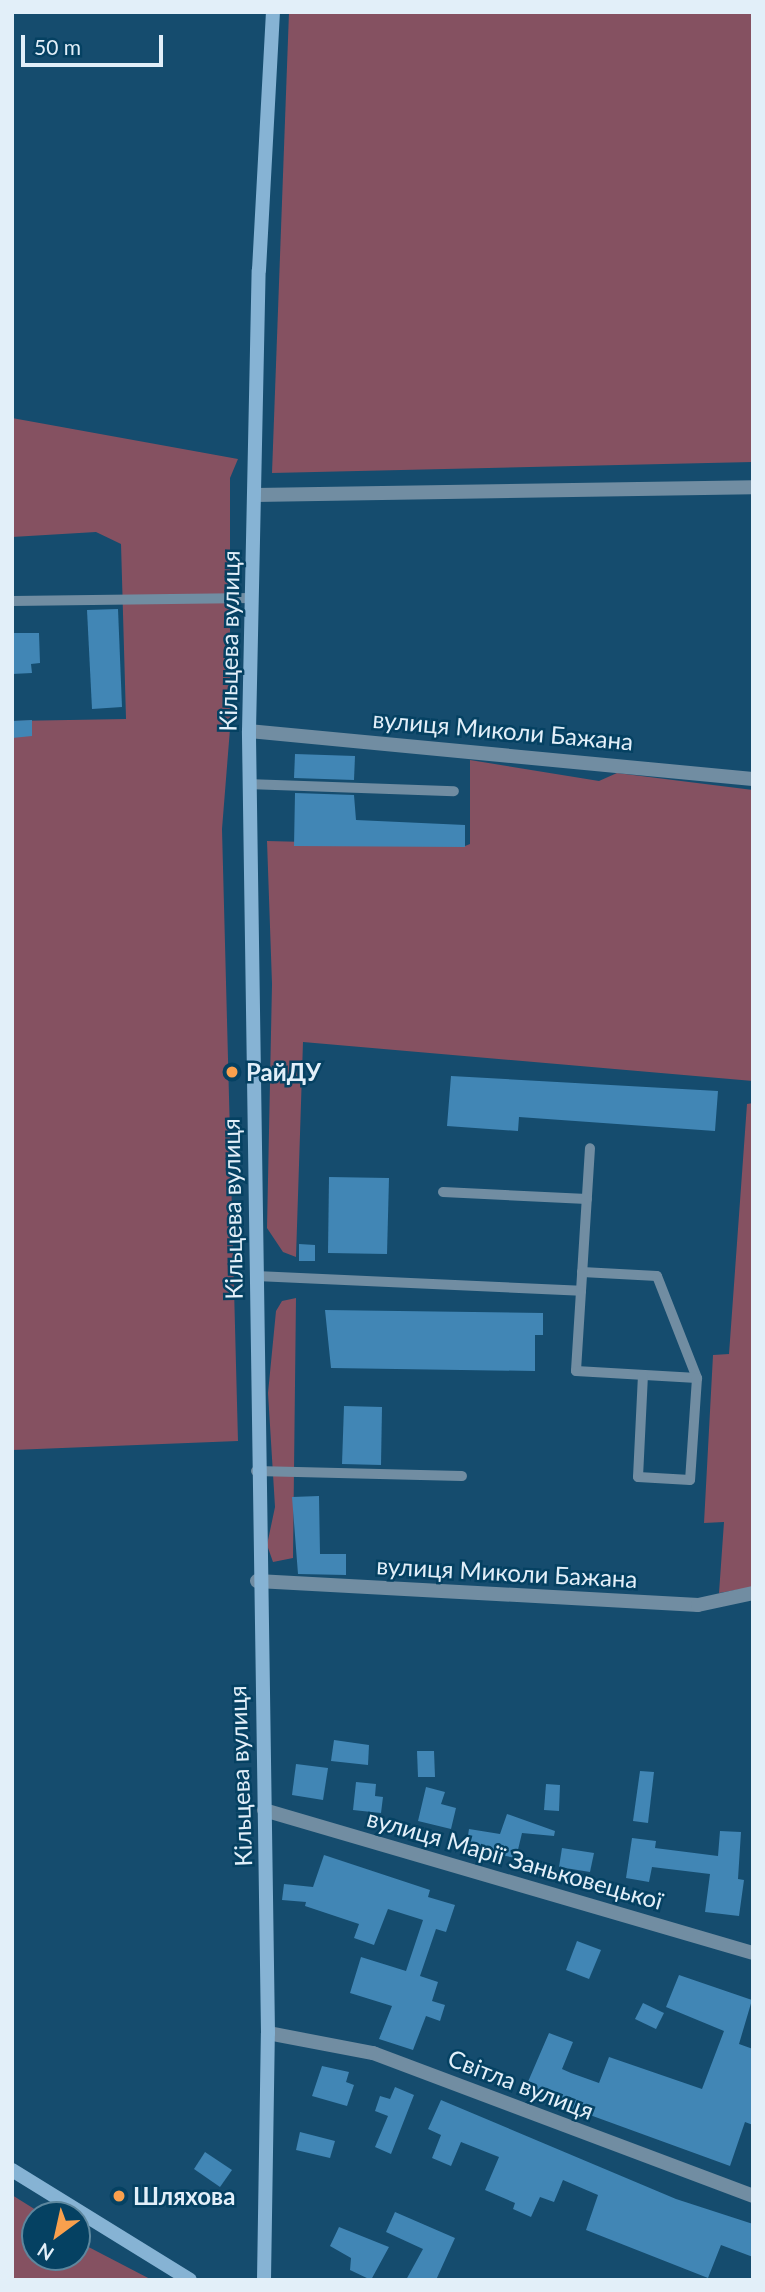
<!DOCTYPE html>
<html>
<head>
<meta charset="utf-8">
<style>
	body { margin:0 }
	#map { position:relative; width:765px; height:2292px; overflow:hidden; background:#154c6e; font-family:Lato,sans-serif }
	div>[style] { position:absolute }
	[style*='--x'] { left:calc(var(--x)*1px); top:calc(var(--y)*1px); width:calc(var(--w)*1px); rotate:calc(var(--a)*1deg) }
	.green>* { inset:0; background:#855161 }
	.building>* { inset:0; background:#4186b5 }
	.lane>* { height:10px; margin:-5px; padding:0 5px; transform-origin:5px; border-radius:5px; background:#718da2 }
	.street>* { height:14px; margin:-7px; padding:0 7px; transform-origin:7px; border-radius:7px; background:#718da2 }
	.secondary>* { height:14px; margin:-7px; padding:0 7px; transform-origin:7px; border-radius:7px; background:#86b3d4 }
	.dots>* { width:19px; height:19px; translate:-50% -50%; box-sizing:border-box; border:4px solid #054162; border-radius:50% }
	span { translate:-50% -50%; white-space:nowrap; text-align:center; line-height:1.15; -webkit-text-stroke:5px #054162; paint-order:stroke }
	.street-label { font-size:24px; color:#e2eff9 }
	.poi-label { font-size:24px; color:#e2eff9; font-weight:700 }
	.left { translate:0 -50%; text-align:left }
	.frame { position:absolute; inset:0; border:14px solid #e2eff9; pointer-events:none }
	.north { position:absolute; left:21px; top:2201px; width:70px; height:70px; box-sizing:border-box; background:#054162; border:2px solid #5d879e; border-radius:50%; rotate:213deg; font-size:19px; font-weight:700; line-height:28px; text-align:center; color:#e2eff9 }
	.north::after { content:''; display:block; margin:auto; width:24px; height:32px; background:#f9a04d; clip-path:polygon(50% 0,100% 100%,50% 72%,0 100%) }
	.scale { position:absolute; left:21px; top:35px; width:142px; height:32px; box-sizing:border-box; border:4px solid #e2eff9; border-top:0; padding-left:9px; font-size:21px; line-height:24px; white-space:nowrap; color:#e2eff9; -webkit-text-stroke:5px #054162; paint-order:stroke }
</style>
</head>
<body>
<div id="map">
	<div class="green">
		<div style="clip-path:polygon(289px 12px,753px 12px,753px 462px,272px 473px)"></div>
		<div style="clip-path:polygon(12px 418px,238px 459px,230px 478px,230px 729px,222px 829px,238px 1441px,12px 1450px,12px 721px,126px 719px,121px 544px,96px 532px,12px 537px)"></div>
		<div style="clip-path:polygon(470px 760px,599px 781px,617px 773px,753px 790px,753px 1081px,303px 1042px,296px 1257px,283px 1252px,267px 1228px,272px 984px,267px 841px,465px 846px,470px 844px)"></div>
		<div style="clip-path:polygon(753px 1103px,753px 1587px,719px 1593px,724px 1522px,704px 1523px,713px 1355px,729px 1354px,747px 1104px)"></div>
		<div style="clip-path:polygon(296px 1298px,293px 1558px,273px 1562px,267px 1545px,275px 1507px,268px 1393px,276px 1311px,282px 1301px)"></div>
		<div style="clip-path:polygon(12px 2195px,44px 2215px,35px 2215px,35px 2257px,77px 2257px,77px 2241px,152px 2280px,12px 2280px)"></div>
	</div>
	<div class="building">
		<div style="clip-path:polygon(118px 609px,122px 707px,92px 709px,87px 610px)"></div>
		<div style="clip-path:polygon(12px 633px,39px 633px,40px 663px,31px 664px,32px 673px,12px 674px)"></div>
		<div style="clip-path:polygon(32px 720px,32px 736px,12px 738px,12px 721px)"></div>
		<div style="clip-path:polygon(295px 754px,355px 756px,354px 780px,294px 778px)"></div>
		<div style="clip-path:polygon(295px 793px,354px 795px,356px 820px,465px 825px,465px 847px,294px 846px)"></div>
		<div style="clip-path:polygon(451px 1076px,718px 1091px,715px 1131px,519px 1117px,518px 1131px,447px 1126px)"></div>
		<div style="clip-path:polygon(329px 1177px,389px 1178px,387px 1254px,328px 1253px)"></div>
		<div style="clip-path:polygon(299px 1244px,315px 1245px,315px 1261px,299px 1261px)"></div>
		<div style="clip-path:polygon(325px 1310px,543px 1313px,543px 1335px,535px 1335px,535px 1371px,331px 1368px)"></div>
		<div style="clip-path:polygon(344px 1406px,382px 1407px,381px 1465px,342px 1464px)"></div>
		<div style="clip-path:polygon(319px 1496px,320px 1554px,346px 1554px,346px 1575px,298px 1574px,292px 1497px)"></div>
		<div style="clip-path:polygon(334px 1740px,369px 1745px,368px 1765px,331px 1761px)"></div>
		<div style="clip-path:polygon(417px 1751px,434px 1751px,435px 1777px,418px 1777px)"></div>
		<div style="clip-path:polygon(296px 1764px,328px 1768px,323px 1800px,292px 1795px)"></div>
		<div style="clip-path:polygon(640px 1771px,654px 1772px,648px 1823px,633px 1821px)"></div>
		<div style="clip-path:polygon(356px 1782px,376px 1784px,375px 1796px,383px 1797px,381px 1813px,353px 1810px)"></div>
		<div style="clip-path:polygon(546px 1784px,560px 1785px,559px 1811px,544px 1810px)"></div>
		<div style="clip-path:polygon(426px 1787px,445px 1792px,441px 1804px,456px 1808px,451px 1829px,418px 1821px)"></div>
		<div style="clip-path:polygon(507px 1814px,555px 1831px,554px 1836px,522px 1833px,516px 1858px,466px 1848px,469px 1829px,500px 1834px)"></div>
		<div style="clip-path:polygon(720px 1831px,741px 1832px,738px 1879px,744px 1880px,739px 1916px,705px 1912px,710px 1874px,652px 1867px,649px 1882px,626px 1878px,632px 1838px,656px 1841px,655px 1848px,718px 1856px)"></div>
		<div style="clip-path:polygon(562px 1848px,594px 1853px,590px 1872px,559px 1867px)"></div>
		<div style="clip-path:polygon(324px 1855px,430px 1890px,428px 1897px,455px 1905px,446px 1932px,436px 1929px,420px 1976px,438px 1982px,432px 2001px,445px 2005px,440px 2021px,426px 2016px,413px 2050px,379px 2039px,392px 2006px,350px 1993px,361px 1957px,406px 1971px,423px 1920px,388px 1909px,374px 1945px,354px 1938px,359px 1924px,305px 1906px,306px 1902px,282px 1900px,284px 1884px,313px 1887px)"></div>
		<div style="clip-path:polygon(577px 1941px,601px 1950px,589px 1979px,566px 1970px)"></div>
		<div style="clip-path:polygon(679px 1975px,752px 2000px,739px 2044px,753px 2049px,753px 2125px,745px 2122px,730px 2166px,524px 2091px,549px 2033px,573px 2042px,562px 2069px,571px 2073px,599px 2083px,609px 2057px,702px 2089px,724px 2031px,666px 2007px)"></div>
		<div style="clip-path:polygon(643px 2003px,664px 2013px,656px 2029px,635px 2019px)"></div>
		<div style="clip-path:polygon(322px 2066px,349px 2072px,346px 2082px,354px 2085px,347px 2106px,312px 2096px)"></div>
		<div style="clip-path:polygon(395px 2087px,414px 2095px,391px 2154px,375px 2147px,388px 2116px,375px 2111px,380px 2096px,390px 2099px)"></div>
		<div style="clip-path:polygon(441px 2100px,676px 2199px,753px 2224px,753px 2257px,721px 2245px,708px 2278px,586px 2230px,598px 2195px,563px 2180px,554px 2202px,540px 2197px,531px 2217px,513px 2209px,515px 2203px,485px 2190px,499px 2157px,461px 2142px,451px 2166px,432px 2158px,441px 2135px,428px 2129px)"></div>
		<div style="clip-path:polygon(300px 2132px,335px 2141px,330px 2158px,296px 2150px)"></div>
		<div style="clip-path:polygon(205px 2152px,232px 2170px,220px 2187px,194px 2169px)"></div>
		<div style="clip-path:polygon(395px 2212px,455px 2238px,436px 2280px,406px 2280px,423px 2249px,386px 2232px)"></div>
		<div style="clip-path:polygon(339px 2227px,389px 2247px,371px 2280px,350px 2270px,351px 2258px,330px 2246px)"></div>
	</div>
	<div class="lane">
		<div style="--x:12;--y:601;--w:240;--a:-0.7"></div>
		<div style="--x:249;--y:784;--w:205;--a:2"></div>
		<div style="--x:443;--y:1192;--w:144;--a:2.8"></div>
		<div style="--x:582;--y:1272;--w:75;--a:3.1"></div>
		<div style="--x:657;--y:1276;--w:110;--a:68.6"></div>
		<div style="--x:256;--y:1276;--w:325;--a:2.6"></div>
		<div style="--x:581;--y:1291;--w:143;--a:-86.4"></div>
		<div style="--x:581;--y:1291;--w:80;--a:93.6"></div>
		<div style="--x:576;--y:1371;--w:121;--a:3.3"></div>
		<div style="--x:697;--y:1378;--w:102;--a:93.9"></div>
		<div style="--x:690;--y:1480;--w:52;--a:-176.7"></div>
		<div style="--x:638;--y:1477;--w:102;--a:-87.2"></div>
		<div style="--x:256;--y:1471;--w:206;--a:1.4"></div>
	</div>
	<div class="street">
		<div style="--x:255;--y:495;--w:498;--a:-0.9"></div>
		<div style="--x:249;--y:731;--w:506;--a:5.44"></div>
		<div style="--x:257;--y:1581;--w:442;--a:3.1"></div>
		<div style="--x:698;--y:1605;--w:56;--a:-12.3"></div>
		<div style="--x:264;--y:1810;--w:509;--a:16.3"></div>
		<div style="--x:268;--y:2033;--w:107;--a:10.8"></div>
		<div style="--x:373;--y:2053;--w:406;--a:20.6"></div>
	</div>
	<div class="secondary">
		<div style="--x:12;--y:2170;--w:209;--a:31.7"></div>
		<div style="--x:264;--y:2280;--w:247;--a:-89.1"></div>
		<div style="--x:268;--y:2033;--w:1302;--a:-90.84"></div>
		<div style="--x:249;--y:731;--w:461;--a:-88.8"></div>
		<div style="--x:259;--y:270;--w:258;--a:-86.9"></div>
	</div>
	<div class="dots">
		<div style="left:232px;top:1072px;background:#f9a04d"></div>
		<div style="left:119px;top:2196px;background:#f9a04d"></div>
	</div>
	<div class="street-label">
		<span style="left:229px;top:641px;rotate:-89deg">Кільцева вулиця</span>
		<span style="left:503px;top:730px;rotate:5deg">вулиця Миколи Бажана</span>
		<span style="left:232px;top:1209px;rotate:-91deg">Кільцева вулиця</span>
		<span style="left:507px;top:1572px;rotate:3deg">вулиця Миколи Бажана</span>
		<span style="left:240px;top:1776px;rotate:-92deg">Кільцева вулиця</span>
		<span style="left:515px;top:1859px;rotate:16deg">вулиця Марії Заньковецької</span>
		<span style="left:521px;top:2084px;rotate:21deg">Світла вулиця</span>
	</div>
	<div class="poi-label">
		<span class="left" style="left:246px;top:1072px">РайДУ</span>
		<span class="left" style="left:133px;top:2196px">Шляхова</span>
	</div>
	<div class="frame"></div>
	<div class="north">N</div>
	<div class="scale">50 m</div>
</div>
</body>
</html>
